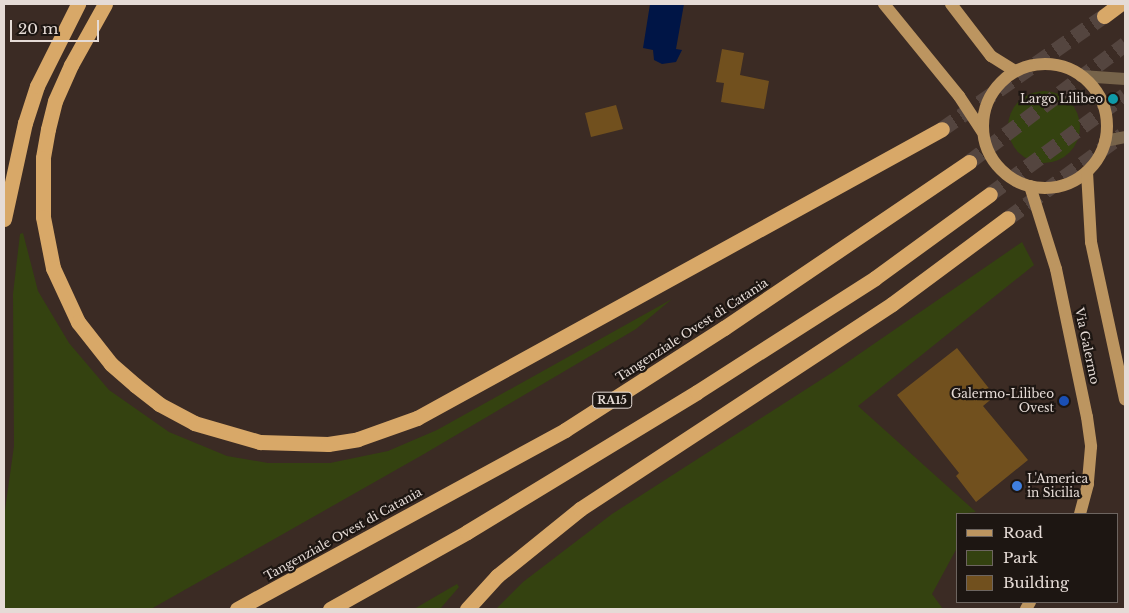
<!DOCTYPE html>
<html>
<head>
<meta charset="utf-8">
<style>
	body { margin:0 }
	#map { position:relative; width:1129px; height:613px; overflow:hidden; background:#3b2b24; font-family:"Libre Baskerville",serif }
	div>[style] { position:absolute }
	[style*='--x'] { left:calc(var(--x)*1px); top:calc(var(--y)*1px); width:calc(var(--w)*1px); rotate:calc(var(--a)*1deg) }
	.green>* { inset:0; background:#344210 }
	.round { border-radius:50% }
	.water>* { inset:0; background:#001546 }
	.building>* { inset:0; background:#71501e }
	.motorway-tunnel>* { height:15px; margin-top:-7.5px; transform-origin:0; background:repeating-linear-gradient(90deg,#54453f 0 15px,transparent 0 23px) }
	.minor>* { height:12px; margin:-6px; padding:0 6px; transform-origin:6px; border-radius:6px; background:#76634a }
	.primary>* { height:12px; margin:-6px; padding:0 6px; transform-origin:6px; border-radius:6px; background:#bc9560 }
	.primary>.ring { margin:-6px; padding:0; box-sizing:content-box; background:none; border:12px solid #bc9560; border-radius:50% }
	.motorway>* { height:15px; margin:-7.5px; padding:0 7.5px; transform-origin:7.5px; border-radius:7.5px; background:#d8a868 }
	.dots>* { width:14px; height:14px; translate:-50% -50%; box-sizing:border-box; border:2px solid #1d1612; border-radius:50% }
	span { translate:-50% -50%; white-space:nowrap; text-align:center; line-height:1.15; -webkit-text-stroke:4.5px #1d1612; paint-order:stroke }
	.shield-label span { padding:1px 4px; background:#1d1612; border:1px solid; border-radius:4px; -webkit-text-stroke-width:0 }
	.shield-label { font-size:11px; color:#e5dbd6; font-weight:700 }
	.poi-label { font-size:12px; color:#e5dbd6 }
	.right { translate:-100% -50%; text-align:right }
	.left { translate:0 -50%; text-align:left }
	.street-label { font-size:12px; color:#e5dbd6 }
	.frame { position:absolute; inset:0; border:5px solid #e5dbd6; pointer-events:none }
	.legend { position:absolute; left:956px; top:513px; width:162px; height:90px; box-sizing:border-box; background:#1d1612; border:1px solid #6d6560; margin:0; padding:6px 9px; list-style:none; font-size:15px; color:#e5dbd6 }
	.legend li { display:flex; align-items:center; gap:10px; height:25px }
	.legend b { width:25px; border:1px solid #6d6560 }
	.scale { position:absolute; left:10px; top:20px; width:89px; height:22px; box-sizing:border-box; border:2px solid #e5dbd6; border-top:0; padding-left:6px; font-size:15px; line-height:18px; white-space:nowrap; color:#e5dbd6; -webkit-text-stroke:4px #1d1612; paint-order:stroke }
</style>
</head>
<body>
<div id="map">
	<div class="green">
		<div class="round" style="left:1008px;top:91px;width:72px;height:72px"></div>
		<div style="clip-path:polygon(23px 233px,38px 291px,69px 343px,109px 390px,169px 432px,227px 456px,268px 463px,330px 463px,388px 451px,437px 430px,672px 299px,636px 329px,424px 454px,151px 609px,4px 609px,4px 517px,14px 446px,13px 294px,20px 234px)"></div>
		<div style="clip-path:polygon(1022px 242px,1034px 265px,858px 406px,976px 512px,958px 514px,958px 546px,932px 594px,943px 609px,496px 609px,523px 582px,612px 514px,833px 372px)"></div>
		<div style="clip-path:polygon(457px 584px,459px 587px,440px 609px,414px 609px)"></div>
	</div>
	<div class="water">
		<div style="clip-path:polygon(650px 4px,684px 4px,676px 49px,682px 50px,676px 62px,662px 64px,654px 60px,653px 50px,643px 48px)"></div>
	</div>
	<div class="building">
		<div style="clip-path:polygon(722px 49px,744px 53px,740px 75px,769px 81px,764px 109px,721px 102px,724px 83px,716px 82px)"></div>
		<div style="clip-path:polygon(616px 105px,623px 129px,591px 137px,585px 113px)"></div>
		<div style="clip-path:polygon(957px 348px,995px 396px,983px 406px,1028px 460px,976px 502px,956px 476px,959px 473px,897px 395px)"></div>
	</div>
	<div class="motorway-tunnel">
		<div style="--x:942;--y:129;--w:198;--a:-34.9"></div>
		<div style="--x:969;--y:162;--w:196;--a:-37.1"></div>
		<div style="--x:990;--y:194;--w:167;--a:-36.3"></div>
		<div style="--x:1008;--y:218;--w:141;--a:-36.1"></div>
	</div>
	<div class="minor">
		<div style="--x:1081;--y:76;--w:44;--a:3.9"></div>
		<div style="--x:1105;--y:141;--w:20;--a:-11"></div>
	</div>
	<div class="primary">
		<div style="--x:884;--y:4;--w:119;--a:50.8"></div>
		<div style="--x:959;--y:96;--w:42;--a:56.7"></div>
		<div style="--x:951;--y:4;--w:66;--a:52.4"></div>
		<div style="--x:991;--y:56;--w:28;--a:32"></div>
		<div class="ring" style="left:983px;top:64px;width:112px;height:112px"></div>
		<div style="--x:1087;--y:172;--w:70;--a:86.7"></div>
		<div style="--x:1091;--y:242;--w:161;--a:77.8"></div>
		<div style="--x:1030;--y:186;--w:87;--a:72.6"></div>
		<div style="--x:1056;--y:269;--w:151;--a:78.2"></div>
		<div style="--x:1087;--y:417;--w:30;--a:82"></div>
		<div style="--x:1091;--y:447;--w:37;--a:95"></div>
		<div style="--x:1088;--y:484;--w:31;--a:105"></div>
		<div style="--x:1026;--y:609;--w:8;--a:-60"></div>
	</div>
	<div class="motorway">
		<div style="--x:105;--y:4;--w:70;--a:119.1"></div>
		<div style="--x:71;--y:65;--w:39;--a:114"></div>
		<div style="--x:55;--y:101;--w:29;--a:104"></div>
		<div style="--x:48;--y:129;--w:29;--a:100"></div>
		<div style="--x:43;--y:158;--w:59;--a:90"></div>
		<div style="--x:43;--y:217;--w:52;--a:78.9"></div>
		<div style="--x:53;--y:268;--w:60;--a:65.2"></div>
		<div style="--x:78;--y:322;--w:53;--a:51.8"></div>
		<div style="--x:111;--y:364;--w:32;--a:41"></div>
		<div style="--x:135;--y:385;--w:31;--a:38"></div>
		<div style="--x:159;--y:404;--w:40;--a:28"></div>
		<div style="--x:194;--y:423;--w:69;--a:16.1"></div>
		<div style="--x:260;--y:442;--w:68;--a:1.7"></div>
		<div style="--x:328;--y:444;--w:30;--a:-9"></div>
		<div style="--x:358;--y:439;--w:63;--a:-19.6"></div>
		<div style="--x:417;--y:418;--w:599;--a:-28.83"></div>
		<div style="--x:1104;--y:16;--w:20;--a:-37"></div>
		<div style="--x:4;--y:219;--w:98;--a:-77.7"></div>
		<div style="--x:25;--y:123;--w:39;--a:-72"></div>
		<div style="--x:37;--y:86;--w:92;--a:-63.4"></div>
		<div style="--x:237;--y:609;--w:374;--a:-28.6"></div>
		<div style="--x:565;--y:430;--w:189;--a:-32.7"></div>
		<div style="--x:724;--y:328;--w:296;--a:-34.1"></div>
		<div style="--x:330;--y:609;--w:157;--a:-29.3"></div>
		<div style="--x:467;--y:532;--w:269;--a:-31.3"></div>
		<div style="--x:697;--y:392;--w:211;--a:-32.6"></div>
		<div style="--x:875;--y:278;--w:142;--a:-36.1"></div>
		<div style="--x:467;--y:609;--w:45;--a:-47.7"></div>
		<div style="--x:497;--y:576;--w:107;--a:-38.9"></div>
		<div style="--x:580;--y:509;--w:373;--a:-33.3"></div>
		<div style="--x:892;--y:304;--w:144;--a:-36.6"></div>
	</div>
	<div class="dots">
		<div style="left:1113px;top:99px;background:#0f9aa8"></div>
		<div style="left:1064px;top:401px;background:#1a4fb4"></div>
		<div style="left:1017px;top:486px;background:#3f7fe0"></div>
	</div>
	<div class="shield-label">
		<span style="left:612px;top:400px">RA15</span>
	</div>
	<div class="poi-label">
		<span class="right" style="left:1103px;top:99px">Largo Lilibeo</span>
		<span class="right" style="left:1054px;top:401px">Galermo-Lilibeo<br>Ovest</span>
		<span class="left" style="left:1027px;top:486px">L'America<br>in Sicilia</span>
	</div>
	<div class="street-label">
		<span style="left:692px;top:330px;rotate:-33deg">Tangenziale Ovest di Catania</span>
		<span style="left:1087px;top:346px;rotate:78deg">Via Galermo</span>
		<span style="left:343px;top:534px;rotate:-29deg">Tangenziale Ovest di Catania</span>
	</div>
	<div class="frame"></div>
	<ul class="legend">
	<li><b style="height:6px;background:#bc9560"></b>Road</li>
	<li><b style="height:14px;background:#344210"></b>Park</li>
	<li><b style="height:14px;background:#71501e"></b>Building</li>
	</ul>
	<div class="scale">20 m</div>
</div>
</body>
</html>
